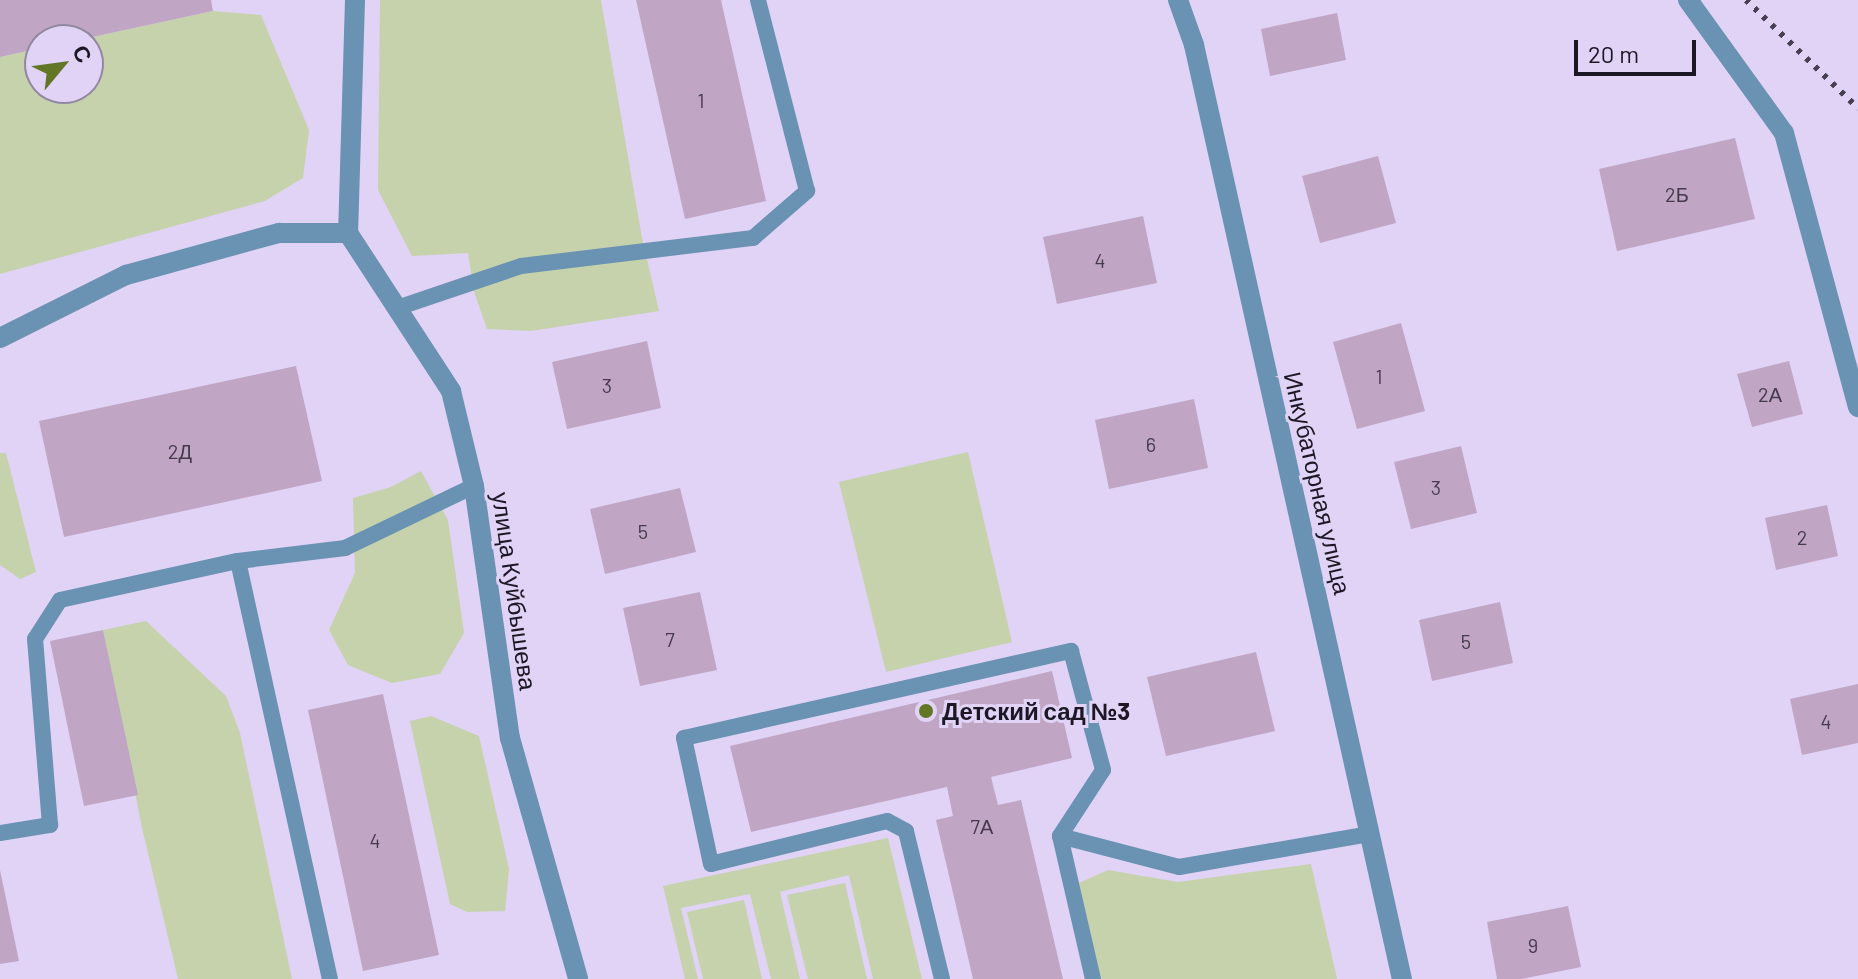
<!DOCTYPE html>
<html>
<head>
<meta charset="utf-8">
<style>
	body { margin:0 }
	#map { position:relative; width:1858px; height:979px; overflow:hidden; background:#e0d3f6; font-family:Barlow,sans-serif }
	div>[style] { position:absolute }
	[style*='--x'] { left:calc(var(--x)*1px); top:calc(var(--y)*1px); width:calc(var(--w)*1px); rotate:calc(var(--a)*1deg) }
	.green>* { inset:0; background:#c5d2ac }
	.building>* { inset:0; background:#c0a6c4 }
	.service>* { height:16px; margin:-8px; padding:0 8px; transform-origin:8px; border-radius:8px; background:#6a92b2 }
	.minor>* { height:20px; margin:-10px; padding:0 10px; transform-origin:10px; border-radius:10px; background:#6a92b2 }
	.rail>* { height:6px; margin-top:-3px; transform-origin:0; background:repeating-linear-gradient(90deg,#474052 0 4px,transparent 0 12px) }
	.dots>* { width:22px; height:22px; translate:-50% -50%; box-sizing:border-box; border:4px solid #e0d3f6; border-radius:50% }
	span { translate:-50% -50%; white-space:nowrap; text-align:center; line-height:1.15; -webkit-text-stroke:6px #e0d3f6; paint-order:stroke }
	.number-label { font-size:20px; color:#453b4c }
	.number-label span { -webkit-text-stroke-width:0 }
	.street-label { font-size:24px; color:#1c1724 }
	.poi-label { font-size:24px; color:#1c1724; font-weight:700 }
	.left { translate:0 -50%; text-align:left }
	.north { position:absolute; left:24px; top:24px; width:80px; height:80px; box-sizing:border-box; background:#e0d3f6; border:2px solid #9288a2; border-radius:50%; rotate:61deg; font-size:22px; font-weight:700; line-height:32px; text-align:center; color:#1c1724 }
	.north::after { content:''; display:block; margin:auto; width:28px; height:36px; background:#627626; clip-path:polygon(50% 0,100% 100%,50% 72%,0 100%) }
	.scale { position:absolute; left:1574px; top:40px; width:122px; height:36px; box-sizing:border-box; border:4px solid #1c1724; border-top:0; padding-left:10px; font-size:24px; line-height:28px; white-space:nowrap; color:#1c1724; -webkit-text-stroke:6px #e0d3f6; paint-order:stroke }
</style>
</head>
<body>
<div id="map">
	<div class="green">
		<div style="clip-path:polygon(380px 0,601px 0,642px 238px,659px 311px,531px 331px,487px 329px,474px 292px,468px 253px,412px 256px,378px 190px)"></div>
		<div style="clip-path:polygon(213px 11px,261px 15px,309px 130px,303px 178px,265px 201px,0 274px,0 57px,40px 48px,40px 88px,88px 88px,88px 40px,78px 40px)"></div>
		<div style="clip-path:polygon(968px 452px,1012px 642px,886px 672px,839px 482px)"></div>
		<div style="clip-path:polygon(0 453px,6px 453px,36px 572px,20px 579px,0 565px)"></div>
		<div style="clip-path:polygon(421px 471px,448px 520px,464px 633px,440px 674px,392px 683px,348px 665px,329px 630px,355px 573px,353px 498px,391px 487px)"></div>
		<div style="clip-path:polygon(146px 621px,226px 696px,240px 733px,292px 979px,178px 979px,142px 828px,103px 630px)"></div>
		<div style="clip-path:polygon(431px 716px,479px 736px,509px 869px,505px 911px,467px 912px,450px 904px,410px 721px)"></div>
		<div style="clip-path:polygon(888px 838px,922px 979px,873px 979px,849px 875px,780px 892px,800px 979px,771px 979px,750px 894px,681px 908px,698px 979px,685px 979px,663px 886px)"></div>
		<div style="clip-path:polygon(1311px 864px,1337px 979px,1101px 979px,1079px 883px,1108px 870px,1178px 882px)"></div>
		<div style="clip-path:polygon(845px 883px,867px 979px,808px 979px,787px 895px)"></div>
		<div style="clip-path:polygon(744px 900px,762px 979px,703px 979px,687px 912px)"></div>
	</div>
	<div class="building">
		<div style="clip-path:polygon(0 0,211px 0,213px 11px,78px 40px,40px 40px,40px 48px,0 57px)"></div>
		<div style="clip-path:polygon(636px 0,721px 0,766px 201px,685px 219px)"></div>
		<div style="clip-path:polygon(1337px 13px,1346px 60px,1270px 76px,1261px 29px)"></div>
		<div style="clip-path:polygon(1735px 138px,1755px 219px,1617px 251px,1599px 169px)"></div>
		<div style="clip-path:polygon(1378px 156px,1396px 223px,1320px 243px,1302px 176px)"></div>
		<div style="clip-path:polygon(1143px 216px,1157px 283px,1057px 304px,1043px 237px)"></div>
		<div style="clip-path:polygon(1401px 323px,1425px 411px,1357px 429px,1333px 342px)"></div>
		<div style="clip-path:polygon(647px 341px,661px 408px,567px 429px,552px 362px)"></div>
		<div style="clip-path:polygon(1789px 361px,1803px 414px,1752px 427px,1737px 374px)"></div>
		<div style="clip-path:polygon(296px 366px,322px 481px,64px 537px,39px 421px)"></div>
		<div style="clip-path:polygon(1194px 399px,1208px 468px,1109px 489px,1095px 420px)"></div>
		<div style="clip-path:polygon(1461px 446px,1477px 513px,1411px 529px,1394px 462px)"></div>
		<div style="clip-path:polygon(680px 488px,696px 552px,605px 574px,590px 509px)"></div>
		<div style="clip-path:polygon(1827px 505px,1838px 556px,1776px 570px,1765px 518px)"></div>
		<div style="clip-path:polygon(700px 592px,717px 670px,640px 686px,623px 608px)"></div>
		<div style="clip-path:polygon(1500px 602px,1513px 663px,1432px 681px,1419px 620px)"></div>
		<div style="clip-path:polygon(103px 630px,138px 795px,84px 806px,50px 641px)"></div>
		<div style="clip-path:polygon(1256px 652px,1275px 731px,1166px 756px,1147px 677px)"></div>
		<div style="clip-path:polygon(1052px 671px,1072px 758px,991px 777px,998px 805px,1021px 800px,1063px 979px,973px 979px,936px 820px,953px 816px,947px 787px,751px 832px,730px 746px)"></div>
		<div style="clip-path:polygon(1858px 684px,1858px 743px,1802px 755px,1790px 699px)"></div>
		<div style="clip-path:polygon(383px 694px,439px 955px,363px 971px,308px 710px)"></div>
		<div style="clip-path:polygon(0 870px,19px 961px,0 964px)"></div>
		<div style="clip-path:polygon(1568px 906px,1581px 967px,1521px 979px,1497px 979px,1487px 922px)"></div>
	</div>
	<div class="service">
		<div style="--x:397;--y:308;--w:131;--a:-18.7"></div>
		<div style="--x:521;--y:266;--w:234;--a:-6.9"></div>
		<div style="--x:753;--y:238;--w:72;--a:-41"></div>
		<div style="--x:807;--y:191;--w:197;--a:-104.4"></div>
		<div style="--x:238;--y:561;--w:428;--a:77.6"></div>
		<div style="--x:0;--y:833;--w:51;--a:-9.1"></div>
		<div style="--x:50;--y:825;--w:187;--a:-94.6"></div>
		<div style="--x:35;--y:639;--w:46;--a:-57.3"></div>
		<div style="--x:60;--y:600;--w:182;--a:-12.4"></div>
		<div style="--x:238;--y:561;--w:108;--a:-6.9"></div>
		<div style="--x:345;--y:548;--w:143;--a:-25.7"></div>
		<div style="--x:1060;--y:836;--w:123;--a:14.6"></div>
		<div style="--x:1179;--y:867;--w:194;--a:-9.8"></div>
		<div style="--x:942;--y:979;--w:152;--a:-103.7"></div>
		<div style="--x:906;--y:831;--w:21;--a:-152"></div>
		<div style="--x:887;--y:821;--w:181;--a:166.3"></div>
		<div style="--x:711;--y:864;--w:129;--a:-102.1"></div>
		<div style="--x:684;--y:738;--w:397;--a:-12.7"></div>
		<div style="--x:1071;--y:651;--w:123;--a:74.9"></div>
		<div style="--x:1103;--y:770;--w:79;--a:123.1"></div>
		<div style="--x:1060;--y:836;--w:147;--a:77"></div>
	</div>
	<div class="minor">
		<div style="--x:355;--y:0;--w:233;--a:91.7"></div>
		<div style="--x:348;--y:233;--w:189;--a:56.9"></div>
		<div style="--x:451;--y:391;--w:98;--a:76.4"></div>
		<div style="--x:474;--y:486;--w:255;--a:81.9"></div>
		<div style="--x:510;--y:738;--w:250;--a:74.2"></div>
		<div style="--x:1178;--y:0;--w:48;--a:70.4"></div>
		<div style="--x:1194;--y:45;--w:957;--a:77.45"></div>
		<div style="--x:1688;--y:0;--w:164;--a:54.2"></div>
		<div style="--x:1784;--y:133;--w:284;--a:74.9"></div>
		<div style="--x:0;--y:338;--w:141;--a:-26.6"></div>
		<div style="--x:126;--y:275;--w:159;--a:-15.4"></div>
		<div style="--x:279;--y:233;--w:69;--a:0"></div>
	</div>
	<div class="rail">
		<div style="--x:1746;--y:0;--w:156;--a:44"></div>
	</div>
	<div class="dots">
		<div style="left:926px;top:711px;background:#627626"></div>
	</div>
	<div class="number-label">
		<span style="left:701px;top:100px">1</span>
		<span style="left:1677px;top:194px">2Б</span>
		<span style="left:1100px;top:260px">4</span>
		<span style="left:1379px;top:376px">1</span>
		<span style="left:607px;top:385px">3</span>
		<span style="left:1770px;top:394px">2А</span>
		<span style="left:1151px;top:444px">6</span>
		<span style="left:180px;top:451px">2Д</span>
		<span style="left:1436px;top:487px">3</span>
		<span style="left:643px;top:531px">5</span>
		<span style="left:1802px;top:537px">2</span>
		<span style="left:670px;top:639px">7</span>
		<span style="left:1466px;top:641px">5</span>
		<span style="left:1826px;top:721px">4</span>
		<span style="left:982px;top:826px">7А</span>
		<span style="left:375px;top:840px">4</span>
		<span style="left:1533px;top:945px">9</span>
	</div>
	<div class="street-label">
		<span style="left:1318px;top:483px;rotate:77deg">Инкубаторная улица</span>
		<span style="left:515px;top:591px;rotate:82deg">улица Куйбышева</span>
	</div>
	<div class="poi-label">
		<span class="left" style="left:942px;top:711px">Детский сад №3</span>
	</div>
	<div class="north">С</div>
	<div class="scale">20 m</div>
</div>
</body>
</html>
